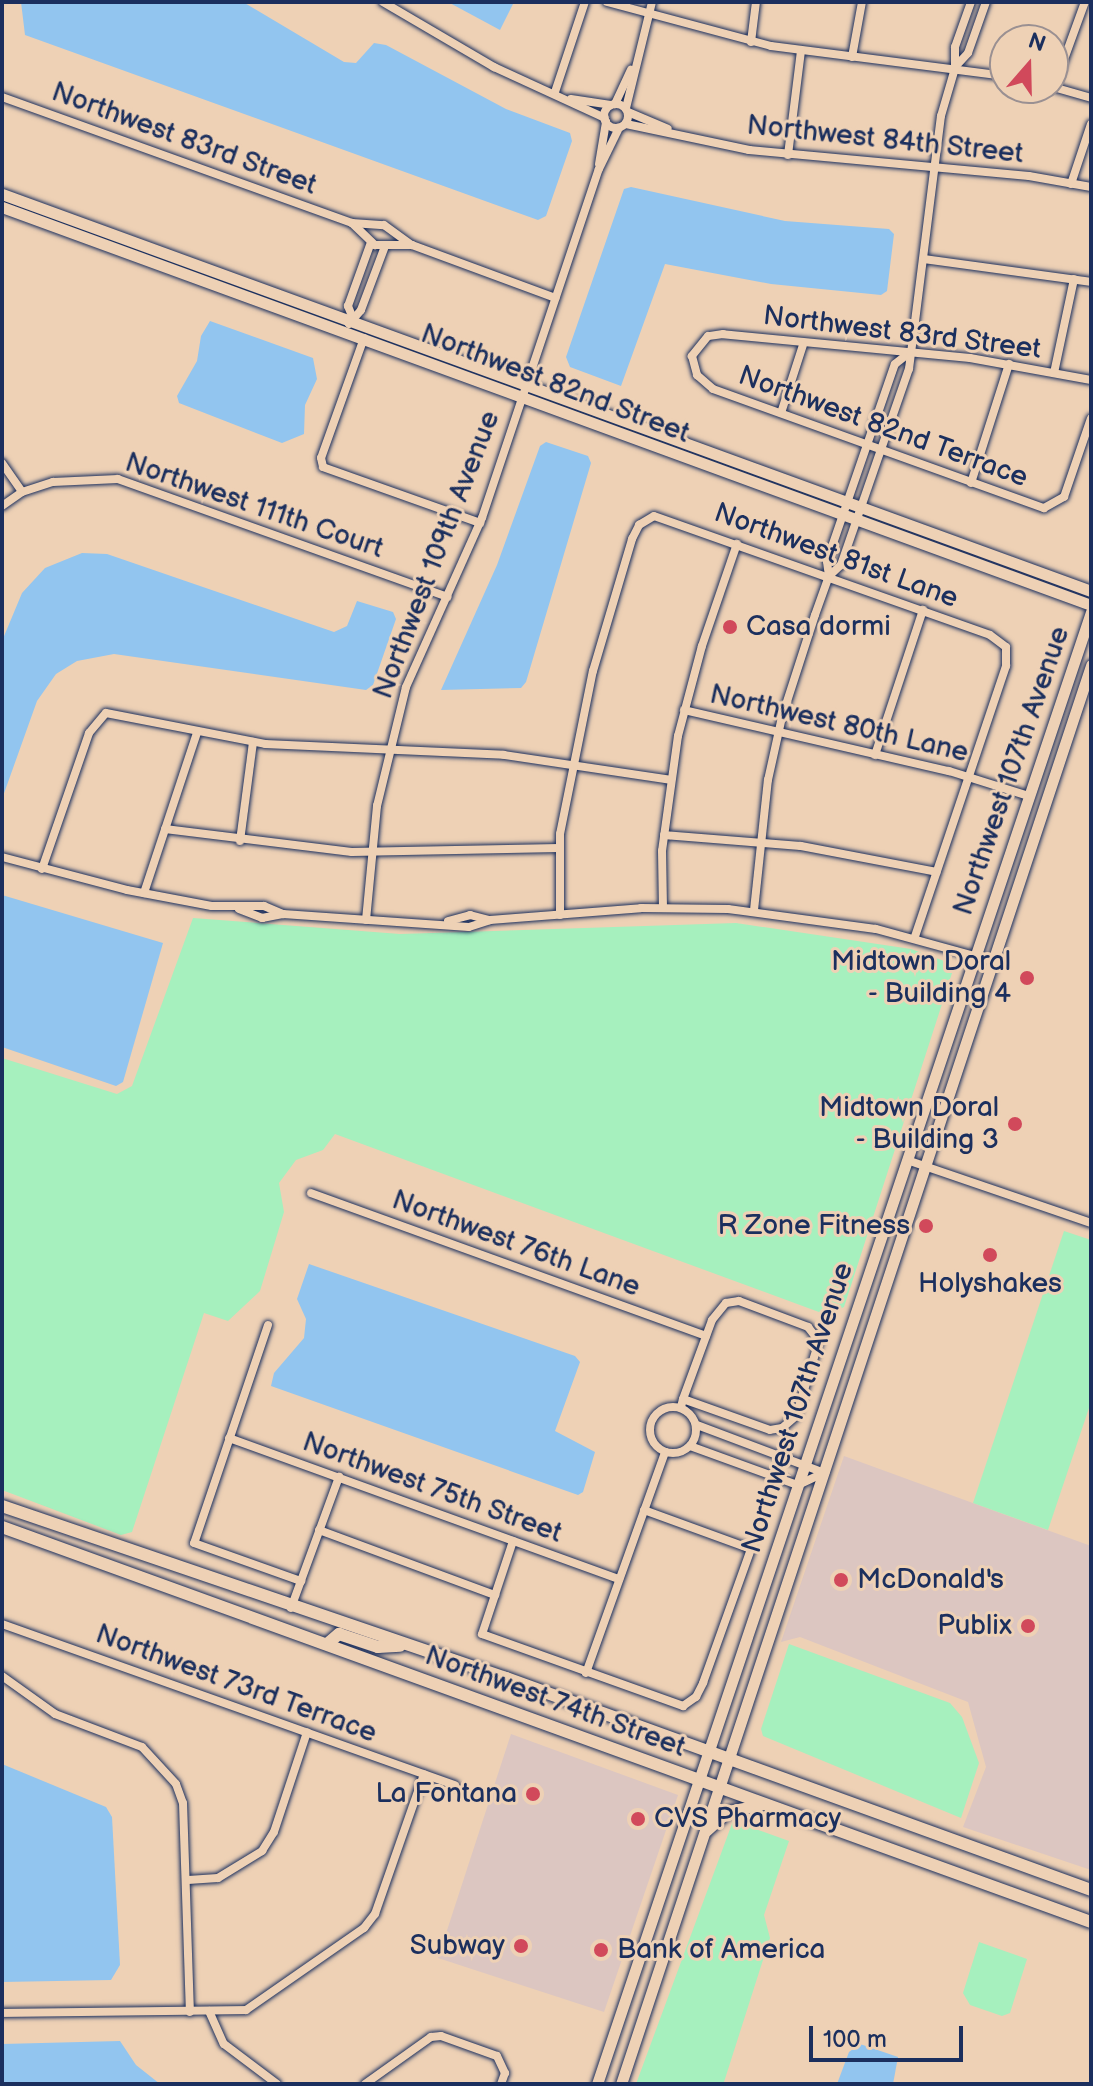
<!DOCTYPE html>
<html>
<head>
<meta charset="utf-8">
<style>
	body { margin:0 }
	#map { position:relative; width:1093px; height:2086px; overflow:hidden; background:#eed1b5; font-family:"Balsamiq Sans",sans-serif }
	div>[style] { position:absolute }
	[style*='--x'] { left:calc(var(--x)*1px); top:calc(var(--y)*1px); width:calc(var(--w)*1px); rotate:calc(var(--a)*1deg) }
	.built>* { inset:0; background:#dcc6c1 }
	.green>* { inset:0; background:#a6f0be }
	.water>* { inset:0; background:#92c5ef }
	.roads { filter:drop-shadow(0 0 2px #1b2f5e) drop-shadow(0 0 2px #1b2f5e) }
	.street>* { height:8px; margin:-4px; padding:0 4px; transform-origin:4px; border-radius:4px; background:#eed1b5 }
	.street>.ring { margin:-4px; padding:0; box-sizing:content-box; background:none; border:8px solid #eed1b5; border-radius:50% }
	.secondary>* { height:11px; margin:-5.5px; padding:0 5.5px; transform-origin:5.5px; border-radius:5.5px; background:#eed1b5 }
	.primary>* { height:12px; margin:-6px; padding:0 6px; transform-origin:6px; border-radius:6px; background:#eed1b5 }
	.dots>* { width:22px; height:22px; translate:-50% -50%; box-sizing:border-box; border:4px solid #eed1b5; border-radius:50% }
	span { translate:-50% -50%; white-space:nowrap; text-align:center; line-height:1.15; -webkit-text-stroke:6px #eed1b5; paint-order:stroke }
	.street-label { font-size:28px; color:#1b2f5e }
	.poi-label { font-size:28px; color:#1b2f5e }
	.left { translate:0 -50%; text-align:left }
	.right { translate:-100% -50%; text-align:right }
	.frame { position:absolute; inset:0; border:4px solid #1b2f5e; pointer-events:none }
	.north { position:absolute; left:989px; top:24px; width:80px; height:80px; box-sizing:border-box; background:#eed1b5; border:2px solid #9a9092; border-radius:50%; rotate:20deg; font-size:22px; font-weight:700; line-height:32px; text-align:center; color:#1b2f5e }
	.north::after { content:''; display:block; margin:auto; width:28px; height:36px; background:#d1495b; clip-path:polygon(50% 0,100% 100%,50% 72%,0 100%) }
	.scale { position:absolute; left:809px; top:2026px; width:154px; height:36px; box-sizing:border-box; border:4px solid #1b2f5e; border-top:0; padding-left:10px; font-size:24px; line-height:28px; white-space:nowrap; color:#1b2f5e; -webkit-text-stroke:6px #eed1b5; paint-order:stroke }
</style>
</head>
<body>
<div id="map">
	<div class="built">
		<div style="clip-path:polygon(844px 1456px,1091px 1546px,1091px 1870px,963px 1827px,986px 1767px,968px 1702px,800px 1637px,781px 1642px)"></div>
		<div style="clip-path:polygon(511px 1734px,678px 1795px,604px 2012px,438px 1958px)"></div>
	</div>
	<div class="green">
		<div style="clip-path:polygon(193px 918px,400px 934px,736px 923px,911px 949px,947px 962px,953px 970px,844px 1307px,827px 1315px,335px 1134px,323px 1150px,296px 1160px,279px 1183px,284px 1212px,260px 1291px,228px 1321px,204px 1313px,132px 1532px,121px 1535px,2px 1490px,2px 1058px,117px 1094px,132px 1086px)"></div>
		<div style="clip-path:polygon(1064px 1231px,1091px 1240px,1091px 1402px,1048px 1530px,973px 1503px)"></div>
		<div style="clip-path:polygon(789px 1644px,950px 1703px,962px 1717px,979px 1763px,961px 1818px,763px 1736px,761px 1729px)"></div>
		<div style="clip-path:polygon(733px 1821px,789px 1841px,764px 1915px,770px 1938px,724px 2082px,636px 2084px)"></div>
		<div style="clip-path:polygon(979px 1942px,1027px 1959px,1010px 2013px,1002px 2016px,970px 2005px,963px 1993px)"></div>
	</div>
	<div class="water">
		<div style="clip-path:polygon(21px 2px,243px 2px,344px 62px,356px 63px,374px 43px,386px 45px,506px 109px,570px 133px,572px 141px,546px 216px,538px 220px,25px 35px)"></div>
		<div style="clip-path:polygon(448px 2px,514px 2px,500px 30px)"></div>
		<div style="clip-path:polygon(631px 187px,785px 221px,889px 229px,894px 234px,887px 291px,881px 295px,771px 284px,665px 264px,621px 386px,570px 367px,566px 357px,624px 189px)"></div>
		<div style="clip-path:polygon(210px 321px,313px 358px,317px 379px,305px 405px,304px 434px,282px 443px,179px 403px,177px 396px,197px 361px,201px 336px)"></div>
		<div style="clip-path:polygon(546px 442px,588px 456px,591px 463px,526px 682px,521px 688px,441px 690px,497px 565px,540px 446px)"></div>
		<div style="clip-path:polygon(82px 553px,107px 554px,334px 632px,347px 626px,357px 601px,393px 612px,396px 619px,373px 685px,366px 690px,114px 654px,77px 661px,56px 674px,37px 701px,2px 799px,2px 641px,22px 593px,45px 568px)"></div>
		<div style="clip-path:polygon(2px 895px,163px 943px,123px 1082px,116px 1086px,2px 1047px)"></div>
		<div style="clip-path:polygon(309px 1264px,575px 1356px,580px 1362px,555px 1431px,595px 1452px,583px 1492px,578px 1495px,271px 1386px,274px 1373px,304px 1338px,306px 1319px,297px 1299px)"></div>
		<div style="clip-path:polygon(2px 1764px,106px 1807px,112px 1817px,120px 1965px,111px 1980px,2px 1982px)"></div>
		<div style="clip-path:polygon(120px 2041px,136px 2065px,160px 2084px,2px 2084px,2px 2044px)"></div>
		<div style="clip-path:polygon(860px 2044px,898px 2057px,893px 2084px,837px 2084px,849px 2052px)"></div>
	</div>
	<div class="roads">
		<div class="street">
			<div style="--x:383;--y:2;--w:129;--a:30.4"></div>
			<div style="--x:494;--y:67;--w:122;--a:24.7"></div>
			<div style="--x:607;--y:2;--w:170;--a:15"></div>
			<div style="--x:771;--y:46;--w:236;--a:7.3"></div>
			<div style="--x:751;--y:42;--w:40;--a:-82.9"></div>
			<div style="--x:852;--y:57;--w:56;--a:-79.7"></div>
			<div style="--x:955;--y:67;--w:19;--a:-47"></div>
			<div style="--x:968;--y:53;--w:54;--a:-70.6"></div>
			<div style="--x:1053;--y:87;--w:40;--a:16"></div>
			<div style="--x:1054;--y:87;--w:90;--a:-70"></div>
			<div style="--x:555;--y:92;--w:95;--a:-71.6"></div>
			<div style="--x:2;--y:97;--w:372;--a:19.8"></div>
			<div style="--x:352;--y:223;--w:32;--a:4"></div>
			<div style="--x:384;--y:225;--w:34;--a:36"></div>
			<div style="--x:412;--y:245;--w:153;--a:20.3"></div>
			<div style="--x:571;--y:99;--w:40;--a:8.5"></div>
			<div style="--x:615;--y:104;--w:38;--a:-65"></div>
			<div class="ring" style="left:604px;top:104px;width:16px;height:16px"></div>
			<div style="--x:626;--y:108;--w:109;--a:-76.2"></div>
			<div style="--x:628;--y:112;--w:43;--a:23"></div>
			<div style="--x:626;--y:124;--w:126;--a:11.9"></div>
			<div style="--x:749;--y:150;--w:281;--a:5.3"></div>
			<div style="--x:1029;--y:176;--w:63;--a:10.1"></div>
			<div style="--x:788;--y:155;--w:105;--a:-82.9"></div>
			<div style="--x:599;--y:164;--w:43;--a:-80.5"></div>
			<div style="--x:1071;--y:184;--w:63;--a:-71.6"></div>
			<div style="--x:352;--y:223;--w:32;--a:44"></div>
			<div style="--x:375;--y:245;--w:37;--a:0"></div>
			<div style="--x:924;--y:259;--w:169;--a:7.8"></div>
			<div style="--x:352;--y:316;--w:11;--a:-112"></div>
			<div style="--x:348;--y:306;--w:68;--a:-70.2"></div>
			<div style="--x:349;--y:324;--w:18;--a:-49"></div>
			<div style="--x:361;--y:310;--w:68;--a:-69.4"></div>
			<div style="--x:364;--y:338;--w:127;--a:109.7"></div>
			<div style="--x:321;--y:458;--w:9;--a:77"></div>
			<div style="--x:323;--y:467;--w:167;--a:19.6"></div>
			<div style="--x:1054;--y:373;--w:96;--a:-78"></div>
			<div style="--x:1091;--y:380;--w:123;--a:-169.7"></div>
			<div style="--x:970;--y:358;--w:248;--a:-174.5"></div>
			<div style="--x:723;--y:334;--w:15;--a:172"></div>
			<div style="--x:708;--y:336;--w:26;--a:129"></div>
			<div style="--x:692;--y:356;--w:20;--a:75"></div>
			<div style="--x:697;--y:375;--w:21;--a:41"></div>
			<div style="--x:713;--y:389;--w:352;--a:19.8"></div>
			<div style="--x:1044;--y:508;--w:23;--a:-29"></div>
			<div style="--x:1064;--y:497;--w:83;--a:-71.1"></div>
			<div style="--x:781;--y:413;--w:71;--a:-72.1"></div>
			<div style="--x:2;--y:463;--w:35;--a:55"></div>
			<div style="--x:971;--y:483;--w:125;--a:-72.3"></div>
			<div style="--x:2;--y:506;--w:24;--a:-35"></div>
			<div style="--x:22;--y:492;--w:33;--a:-18"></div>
			<div style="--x:53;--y:482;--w:65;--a:-2.6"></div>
			<div style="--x:118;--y:479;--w:350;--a:19.7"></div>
			<div style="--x:829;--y:576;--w:15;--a:-98"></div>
			<div style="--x:827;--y:561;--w:208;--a:-71"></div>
			<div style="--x:895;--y:364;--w:18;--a:-38"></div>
			<div style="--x:684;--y:710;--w:272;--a:13"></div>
			<div style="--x:949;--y:771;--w:84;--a:17.4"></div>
			<div style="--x:875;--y:755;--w:153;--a:-71.7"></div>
			<div style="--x:165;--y:829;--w:188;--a:7"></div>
			<div style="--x:352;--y:852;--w:207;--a:-1.1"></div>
			<div style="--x:664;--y:835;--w:137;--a:4.6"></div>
			<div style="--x:801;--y:846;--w:138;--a:10.8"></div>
			<div style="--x:240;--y:841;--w:100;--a:-82.5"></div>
			<div style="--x:2;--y:857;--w:129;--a:14.8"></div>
			<div style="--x:127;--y:890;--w:86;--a:10.7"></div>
			<div style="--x:212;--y:906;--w:52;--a:0"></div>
			<div style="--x:264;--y:906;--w:21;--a:23"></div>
			<div style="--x:283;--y:914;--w:186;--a:4"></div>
			<div style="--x:469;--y:927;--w:22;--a:-18"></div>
			<div style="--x:490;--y:920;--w:151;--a:-4.5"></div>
			<div style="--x:641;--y:908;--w:87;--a:0.7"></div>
			<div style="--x:728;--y:909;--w:149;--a:7.7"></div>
			<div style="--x:876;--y:929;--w:121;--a:15.3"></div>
			<div style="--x:42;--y:869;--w:144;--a:-70.9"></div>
			<div style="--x:89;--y:733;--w:26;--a:-50"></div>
			<div style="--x:106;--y:713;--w:162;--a:11"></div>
			<div style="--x:265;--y:744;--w:239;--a:2.6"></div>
			<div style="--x:504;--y:755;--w:169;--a:8.5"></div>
			<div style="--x:144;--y:893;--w:169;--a:-71.7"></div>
			<div style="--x:663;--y:908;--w:57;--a:-91"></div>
			<div style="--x:662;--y:851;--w:116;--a:-82.1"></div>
			<div style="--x:678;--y:736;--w:93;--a:-75.1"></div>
			<div style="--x:702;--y:646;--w:108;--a:-71.1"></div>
			<div style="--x:239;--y:909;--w:25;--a:21"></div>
			<div style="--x:262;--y:918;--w:21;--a:-11"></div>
			<div style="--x:754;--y:910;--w:131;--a:-83.9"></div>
			<div style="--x:768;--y:780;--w:65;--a:-77.5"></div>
			<div style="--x:782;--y:717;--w:107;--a:-72.1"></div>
			<div style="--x:815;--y:615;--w:41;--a:-70.3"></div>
			<div style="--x:829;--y:576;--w:16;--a:-43"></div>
			<div style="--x:841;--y:565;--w:207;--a:-70.9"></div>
			<div style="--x:909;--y:369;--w:255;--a:-82.8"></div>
			<div style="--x:941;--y:116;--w:50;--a:-73.7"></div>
			<div style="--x:955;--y:68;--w:21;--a:-90"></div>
			<div style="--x:955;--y:47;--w:48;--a:-70.4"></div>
			<div style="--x:560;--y:915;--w:81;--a:-90"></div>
			<div style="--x:560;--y:834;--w:166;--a:-78.6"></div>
			<div style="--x:593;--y:671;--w:138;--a:-73.5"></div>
			<div style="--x:632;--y:539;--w:16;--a:-63"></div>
			<div style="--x:639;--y:525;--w:17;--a:-31"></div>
			<div style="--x:654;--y:516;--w:356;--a:19.5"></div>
			<div style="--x:990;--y:635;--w:20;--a:37"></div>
			<div style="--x:1006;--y:647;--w:19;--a:90"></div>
			<div style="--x:1006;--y:666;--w:286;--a:108.6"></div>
			<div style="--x:366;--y:920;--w:115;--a:-84.5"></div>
			<div style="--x:377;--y:806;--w:122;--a:-76.3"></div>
			<div style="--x:406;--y:687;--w:185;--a:-65.8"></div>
			<div style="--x:482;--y:518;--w:368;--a:-71.5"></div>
			<div style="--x:599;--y:169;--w:46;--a:-64"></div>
			<div style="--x:448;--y:921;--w:23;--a:-15"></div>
			<div style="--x:470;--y:915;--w:20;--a:15"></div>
			<div style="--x:907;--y:1160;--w:194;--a:18.9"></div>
			<div style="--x:311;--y:1193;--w:420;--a:19.9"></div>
			<div style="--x:268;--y:1325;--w:230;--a:108.7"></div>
			<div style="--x:194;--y:1543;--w:114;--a:19.6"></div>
			<div class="ring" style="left:650px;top:1407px;width:38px;height:38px"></div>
			<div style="--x:681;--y:1407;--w:8;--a:-76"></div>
			<div style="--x:683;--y:1399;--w:84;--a:-69.8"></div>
			<div style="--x:712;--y:1320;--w:22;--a:-51"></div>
			<div style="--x:726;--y:1303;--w:13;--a:-9"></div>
			<div style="--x:739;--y:1301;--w:74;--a:20.6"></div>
			<div style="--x:808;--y:1327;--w:18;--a:52"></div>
			<div style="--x:819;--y:1341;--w:78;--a:107"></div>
			<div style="--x:796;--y:1416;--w:18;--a:139"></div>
			<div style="--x:782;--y:1428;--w:12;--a:171"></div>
			<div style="--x:770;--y:1430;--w:92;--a:-160.4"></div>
			<div style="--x:697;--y:1425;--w:137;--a:20.6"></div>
			<div style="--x:229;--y:1438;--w:415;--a:19.9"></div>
			<div style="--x:690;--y:1446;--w:115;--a:19.9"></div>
			<div style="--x:798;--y:1485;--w:29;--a:-25"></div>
			<div style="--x:319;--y:1530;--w:188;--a:20.3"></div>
			<div style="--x:513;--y:1541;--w:98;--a:108.4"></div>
			<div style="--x:482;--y:1634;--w:214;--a:19.7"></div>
			<div style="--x:683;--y:1706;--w:16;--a:-35"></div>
			<div style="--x:696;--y:1697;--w:16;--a:-63"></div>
			<div style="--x:703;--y:1683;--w:142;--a:-70.3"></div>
			<div style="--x:751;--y:1549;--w:114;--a:-160"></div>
			<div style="--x:291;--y:1608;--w:140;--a:-69.9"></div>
			<div style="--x:2;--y:1624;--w:481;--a:19.6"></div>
			<div style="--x:586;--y:1673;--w:235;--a:-70.3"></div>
			<div style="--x:2;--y:1676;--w:65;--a:35.6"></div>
			<div style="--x:55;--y:1714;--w:93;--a:20.8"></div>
			<div style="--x:142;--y:1747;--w:50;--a:47.4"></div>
			<div style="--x:176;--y:1784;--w:20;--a:70"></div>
			<div style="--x:183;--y:1803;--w:209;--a:88.1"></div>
			<div style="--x:188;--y:1880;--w:30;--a:-4"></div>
			<div style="--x:218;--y:1878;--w:52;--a:-31.5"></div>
			<div style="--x:262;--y:1851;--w:22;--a:-58"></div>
			<div style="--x:274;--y:1832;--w:105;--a:-71.7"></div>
			<div style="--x:209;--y:2011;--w:36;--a:66"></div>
			<div style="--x:224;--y:2044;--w:66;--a:37"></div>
			<div style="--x:2;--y:2013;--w:244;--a:-0.7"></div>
			<div style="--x:246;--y:2010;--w:144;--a:-34.8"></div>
			<div style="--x:364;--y:1928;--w:18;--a:-52"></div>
			<div style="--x:375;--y:1914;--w:148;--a:-70.7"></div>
			<div style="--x:365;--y:2084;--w:81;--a:-35.5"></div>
			<div style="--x:431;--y:2037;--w:10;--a:-6"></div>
			<div style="--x:441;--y:2036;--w:59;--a:19.7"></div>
			<div style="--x:497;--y:2056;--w:19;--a:65"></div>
			<div style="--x:505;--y:2073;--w:12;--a:110"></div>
		</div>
		<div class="secondary">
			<div style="--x:2;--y:194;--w:1159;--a:20.03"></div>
			<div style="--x:2;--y:207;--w:1159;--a:20.08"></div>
			<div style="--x:706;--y:1831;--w:30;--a:-42"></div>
			<div style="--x:728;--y:1811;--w:37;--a:-11"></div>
			<div style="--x:597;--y:2084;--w:1553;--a:-71.45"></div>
			<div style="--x:621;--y:2084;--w:1495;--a:-71.67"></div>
		</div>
		<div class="primary">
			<div style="--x:2;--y:1506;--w:533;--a:18.84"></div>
			<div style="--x:506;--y:1678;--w:622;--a:19.92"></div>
			<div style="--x:2;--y:1527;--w:1158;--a:19.94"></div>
			<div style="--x:327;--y:1644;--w:16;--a:-40"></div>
			<div style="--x:339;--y:1634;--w:41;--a:18.4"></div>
			<div style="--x:378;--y:1647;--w:22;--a:-3"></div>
		</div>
	</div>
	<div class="dots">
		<div style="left:730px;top:627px;background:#d1495b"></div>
		<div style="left:1027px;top:978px;background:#d1495b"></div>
		<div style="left:1015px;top:1124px;background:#d1495b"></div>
		<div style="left:926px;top:1226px;background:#d1495b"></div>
		<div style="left:990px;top:1255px;background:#d1495b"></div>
		<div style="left:841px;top:1580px;background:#d1495b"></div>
		<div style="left:1028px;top:1626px;background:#d1495b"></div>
		<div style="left:533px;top:1794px;background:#d1495b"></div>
		<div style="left:638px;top:1819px;background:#d1495b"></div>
		<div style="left:521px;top:1946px;background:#d1495b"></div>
		<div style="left:601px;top:1950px;background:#d1495b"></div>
	</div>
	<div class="street-label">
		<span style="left:184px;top:139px;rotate:20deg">Northwest 83rd Street</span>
		<span style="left:885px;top:140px;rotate:6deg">Northwest 84th Street</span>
		<span style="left:902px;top:333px;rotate:7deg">Northwest 83rd Street</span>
		<span style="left:555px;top:384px;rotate:21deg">Northwest 82nd Street</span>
		<span style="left:883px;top:427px;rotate:20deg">Northwest 82nd Terrace</span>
		<span style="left:254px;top:506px;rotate:19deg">Northwest 111th Court</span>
		<span style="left:437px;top:555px;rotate:-69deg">Northwest 109th Avenue</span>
		<span style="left:836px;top:556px;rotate:20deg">Northwest 81st Lane</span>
		<span style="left:839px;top:724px;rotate:13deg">Northwest 80th Lane</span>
		<span style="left:1012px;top:771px;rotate:-71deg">Northwest 107th Avenue</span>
		<span style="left:516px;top:1244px;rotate:20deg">Northwest 76th Lane</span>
		<span style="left:798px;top:1408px;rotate:-72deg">Northwest 107th Avenue</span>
		<span style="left:432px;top:1488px;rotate:20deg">Northwest 75th Street</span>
		<span style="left:236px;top:1684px;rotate:20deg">Northwest 73rd Terrace</span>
		<span style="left:555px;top:1702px;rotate:20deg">Northwest 74th Street</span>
	</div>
	<div class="poi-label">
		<span class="left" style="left:746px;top:627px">Casa dormi</span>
		<span class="right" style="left:1011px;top:978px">Midtown Doral<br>- Building 4</span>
		<span class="right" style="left:999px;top:1124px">Midtown Doral<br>- Building 3</span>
		<span class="right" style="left:910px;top:1226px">R Zone Fitness</span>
		<span style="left:990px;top:1284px">Holyshakes</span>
		<span class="left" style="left:857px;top:1580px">McDonald's</span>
		<span class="right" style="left:1012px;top:1626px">Publix</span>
		<span class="right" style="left:517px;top:1794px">La Fontana</span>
		<span class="left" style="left:654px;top:1819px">CVS Pharmacy</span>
		<span class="right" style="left:505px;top:1946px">Subway</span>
		<span class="left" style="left:617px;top:1950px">Bank of America</span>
	</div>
	<div class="frame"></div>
	<div class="north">N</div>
	<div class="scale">100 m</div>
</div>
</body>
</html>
